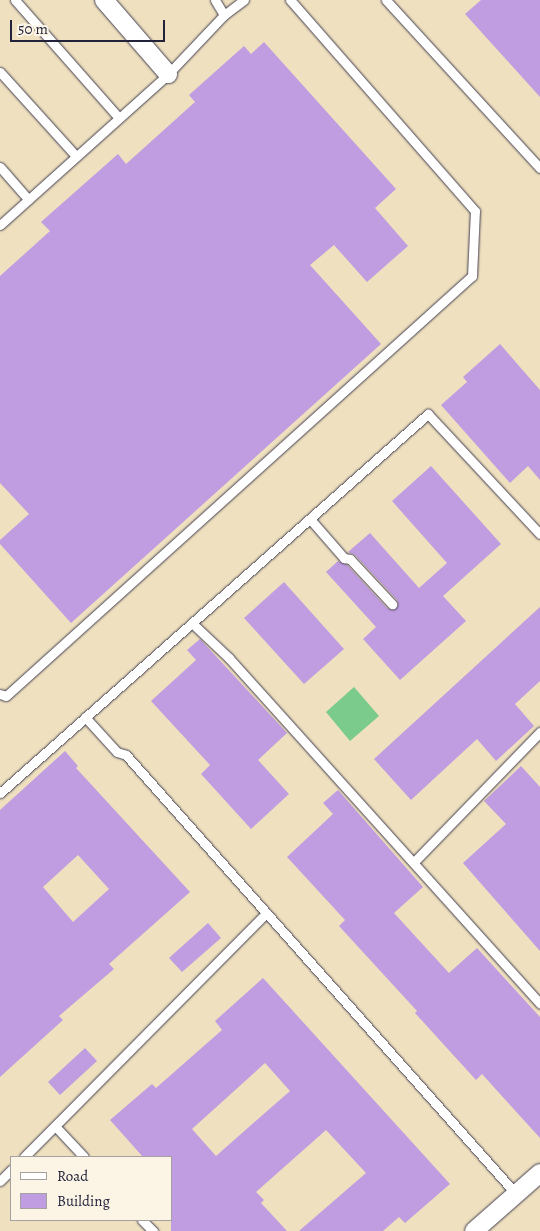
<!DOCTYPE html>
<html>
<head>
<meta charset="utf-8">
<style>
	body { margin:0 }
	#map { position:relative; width:540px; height:1231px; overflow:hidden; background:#efe0bf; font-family:Alegreya,serif }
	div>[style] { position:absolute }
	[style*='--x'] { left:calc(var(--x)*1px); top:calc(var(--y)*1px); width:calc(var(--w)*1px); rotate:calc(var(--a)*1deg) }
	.green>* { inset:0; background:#7acb8c }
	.building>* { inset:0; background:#c09de1 }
	.roads { filter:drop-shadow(0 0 1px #413e4f) drop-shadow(0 0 1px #413e4f) }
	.service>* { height:9px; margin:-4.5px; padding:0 4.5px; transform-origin:4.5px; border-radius:4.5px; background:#fff }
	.minor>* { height:18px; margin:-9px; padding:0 9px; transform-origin:9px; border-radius:9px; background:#fff }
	span { translate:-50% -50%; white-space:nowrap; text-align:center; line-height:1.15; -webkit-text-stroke:4px #fcf5e5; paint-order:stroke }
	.legend { position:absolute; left:10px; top:1156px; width:162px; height:65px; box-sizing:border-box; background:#fcf5e5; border:1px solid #a5a1a1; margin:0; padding:6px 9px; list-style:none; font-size:15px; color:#22223b }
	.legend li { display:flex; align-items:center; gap:10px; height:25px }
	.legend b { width:25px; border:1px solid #a5a1a1 }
	.scale { position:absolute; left:10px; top:20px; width:155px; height:22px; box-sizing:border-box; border:2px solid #22223b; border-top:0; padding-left:6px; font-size:15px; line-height:18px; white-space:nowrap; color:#22223b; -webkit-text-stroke:4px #fcf5e5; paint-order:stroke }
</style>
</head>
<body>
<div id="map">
	<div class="green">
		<div style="clip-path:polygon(354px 687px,379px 716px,350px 741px,326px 712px)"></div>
	</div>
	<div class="building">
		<div style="clip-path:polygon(481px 0,540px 0,540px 97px,465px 14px)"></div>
		<div style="clip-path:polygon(264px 42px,396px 189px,375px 208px,408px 246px,367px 282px,334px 245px,310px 265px,381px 344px,71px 623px,0 544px,0 540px,29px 514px,0 483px,0 276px,50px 231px,41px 222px,118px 154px,126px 164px,195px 102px,189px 95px,244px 46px,251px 54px)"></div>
		<div style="clip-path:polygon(500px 344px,540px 390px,540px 480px,528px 466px,510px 483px,441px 405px,467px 382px,463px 377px)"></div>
		<div style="clip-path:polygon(431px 466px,501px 544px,443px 596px,466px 621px,400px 680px,363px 639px,376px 627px,326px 572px,338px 561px,347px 565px,387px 608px,393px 610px,398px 606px,397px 600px,355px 555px,348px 552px,370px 533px,419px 588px,447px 563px,392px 501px)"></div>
		<div style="clip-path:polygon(284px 582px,344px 649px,304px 684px,244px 618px)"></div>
		<div style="clip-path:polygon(540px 607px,540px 681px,515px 704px,534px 726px,496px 761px,477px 739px,411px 800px,374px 759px)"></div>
		<div style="clip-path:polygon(200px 639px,287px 733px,258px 760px,289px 794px,251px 829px,201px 774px,210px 765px,151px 701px,196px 660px,187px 650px)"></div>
		<div style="clip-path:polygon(evenodd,65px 751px,78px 766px,76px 768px,190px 892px,109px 964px,114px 969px,59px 1016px,63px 1020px,0 1077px,0 810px,65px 751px,78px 855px,109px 889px,73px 922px,43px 887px,78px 855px)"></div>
		<div style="clip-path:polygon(521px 766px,540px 787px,540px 951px,463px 863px,506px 824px,484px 801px)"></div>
		<div style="clip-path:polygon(338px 790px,423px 887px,394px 913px,449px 973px,477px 948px,540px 1017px,540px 1138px,482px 1074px,476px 1080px,415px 1013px,417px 1011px,339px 926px,345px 920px,287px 857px,333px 814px,323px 803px)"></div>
		<div style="clip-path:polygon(208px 923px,221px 938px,182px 972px,169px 958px)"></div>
		<div style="clip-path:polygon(evenodd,263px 978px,450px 1184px,405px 1223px,399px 1217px,383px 1231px,299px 1231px,366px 1173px,326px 1130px,256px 1192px,264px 1200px,261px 1203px,287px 1231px,171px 1231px,171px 1157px,143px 1157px,110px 1120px,152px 1084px,156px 1088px,222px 1030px,215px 1021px,263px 978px,265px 1063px,290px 1091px,216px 1156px,192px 1129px,265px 1063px)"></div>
		<div style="clip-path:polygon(85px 1048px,97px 1061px,60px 1095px,48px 1082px)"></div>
	</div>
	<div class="roads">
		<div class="service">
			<div style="--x:15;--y:0;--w:157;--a:48.6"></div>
			<div style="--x:215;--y:0;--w:17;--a:59"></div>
			<div style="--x:386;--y:0;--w:228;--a:47.5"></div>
			<div style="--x:0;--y:72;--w:113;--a:47.9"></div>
			<div style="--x:0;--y:167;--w:43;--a:48.8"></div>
			<div style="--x:0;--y:225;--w:226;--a:-41.9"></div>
			<div style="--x:168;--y:74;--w:81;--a:-46.5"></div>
			<div style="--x:224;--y:15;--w:25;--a:-37"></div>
			<div style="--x:310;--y:519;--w:52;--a:48.9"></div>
			<div style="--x:344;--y:558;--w:6;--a:9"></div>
			<div style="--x:350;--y:559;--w:62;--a:47"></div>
			<div style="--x:192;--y:623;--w:51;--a:43.4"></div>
			<div style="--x:229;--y:658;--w:465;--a:48"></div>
			<div style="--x:0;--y:694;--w:6;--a:18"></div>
			<div style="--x:6;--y:696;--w:627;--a:-42.03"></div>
			<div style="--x:472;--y:276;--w:65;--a:-87.4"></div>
			<div style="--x:475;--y:211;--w:281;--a:-131.2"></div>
			<div style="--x:85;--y:717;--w:47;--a:47.6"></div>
			<div style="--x:117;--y:752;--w:9;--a:18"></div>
			<div style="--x:126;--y:755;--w:587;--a:48.38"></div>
			<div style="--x:0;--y:793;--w:572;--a:-41.53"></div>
			<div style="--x:428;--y:414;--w:164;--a:47"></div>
			<div style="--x:415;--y:861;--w:180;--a:-45.9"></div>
			<div style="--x:55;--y:1126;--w:42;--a:46.9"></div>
			<div style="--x:24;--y:1157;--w:344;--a:-45.2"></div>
			<div style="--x:0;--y:1181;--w:16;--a:-45"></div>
			<div style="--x:142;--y:1220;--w:16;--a:45"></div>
		</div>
		<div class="minor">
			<div style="--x:104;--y:0;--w:98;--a:49.1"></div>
			<div style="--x:474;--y:1231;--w:88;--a:-41.3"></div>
		</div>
	</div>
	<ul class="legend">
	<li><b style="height:6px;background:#fff"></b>Road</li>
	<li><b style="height:14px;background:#c09de1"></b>Building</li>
	</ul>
	<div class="scale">50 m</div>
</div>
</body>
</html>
